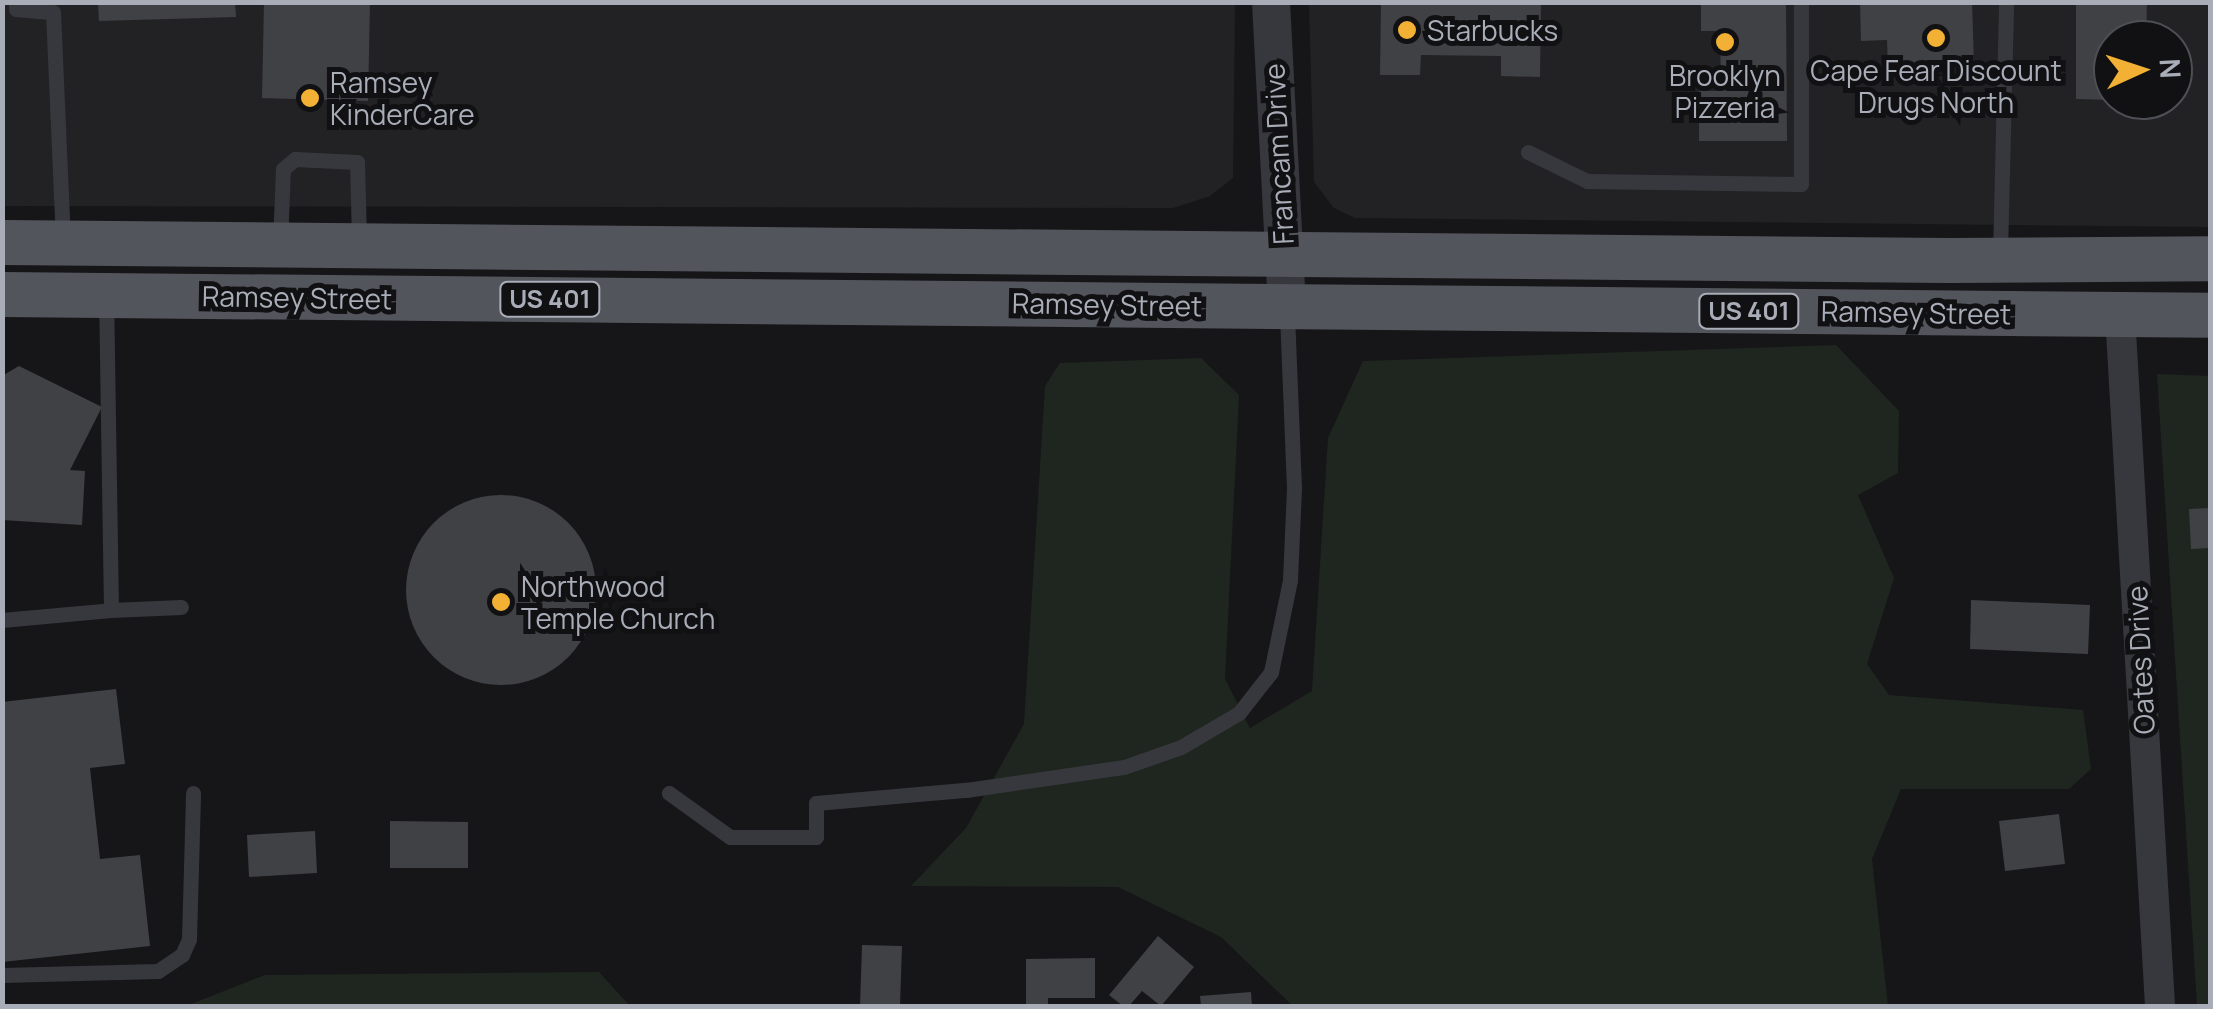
<!DOCTYPE html>
<html>
<head>
<meta charset="utf-8">
<style>
	body { margin:0 }
	#map { position:relative; width:2213px; height:1009px; overflow:hidden; background:#161618; font-family:Manrope,sans-serif }
	div>[style] { position:absolute }
	[style*='--x'] { left:calc(var(--x)*1px); top:calc(var(--y)*1px); width:calc(var(--w)*1px); rotate:calc(var(--a)*1deg) }
	.built>* { inset:0; background:#222225 }
	.green>* { inset:0; background:#1e261f }
	.building>* { inset:0; background:#404145 }
	.round { border-radius:50% }
	.service>* { height:15px; margin:-7.5px; padding:0 7.5px; transform-origin:7.5px; border-radius:7.5px; background:#37383d }
	.minor>* { height:30px; margin:-15px; padding:0 15px; transform-origin:15px; border-radius:15px; background:#37383d }
	.tertiary>* { height:38px; margin:-19px; padding:0 19px; transform-origin:19px; border-radius:19px; background:#37383d }
	.primary>* { height:45px; margin:-22.5px; padding:0 22.5px; transform-origin:22.5px; border-radius:22.5px; background:#53555c }
	.dots>* { width:28px; height:28px; translate:-50% -50%; box-sizing:border-box; border:5px solid #111113; border-radius:50% }
	span { translate:-50% -50%; white-space:nowrap; text-align:center; line-height:1.15; -webkit-text-stroke:10px #111113; paint-order:stroke }
	.shield-label span { padding:2px 8px; background:#111113; border:2px solid; border-radius:8px; -webkit-text-stroke-width:0 }
	.shield-label { font-size:25px; color:#a8adb8; font-weight:700 }
	.poi-label { font-size:28px; color:#a8adb8 }
	.left { translate:0 -50%; text-align:left }
	.street-label { font-size:28px; color:#a8adb8 }
	.frame { position:absolute; inset:0; border:5px solid #a8adb8; pointer-events:none }
	.north { position:absolute; left:2093px; top:20px; width:100px; height:100px; box-sizing:border-box; background:#111113; border:2px solid #4d4f55; border-radius:50%; rotate:87deg; font-size:28px; font-weight:700; line-height:40px; text-align:center; color:#a8adb8 }
	.north::after { content:''; display:block; margin:auto; width:35px; height:45px; background:#f2b134; clip-path:polygon(50% 0,100% 100%,50% 72%,0 100%) }
</style>
</head>
<body>
<div id="map">
	<div class="built">
		<div style="clip-path:polygon(3px 3px,1235px 3px,1233px 178px,1210px 196px,1173px 208px,3px 206px)"></div>
		<div style="clip-path:polygon(evenodd,1309px 3px,2210px 3px,2210px 227px,1355px 218px,1334px 208px,1314px 182px,1309px 3px,2113px 40px,2173px 40px,2173px 100px,2113px 100px,2113px 40px)"></div>
	</div>
	<div class="green">
		<div style="clip-path:polygon(1836px 345px,1899px 411px,1898px 473px,1858px 495px,1894px 578px,1867px 664px,1889px 695px,2083px 710px,2091px 769px,2069px 789px,1901px 789px,1872px 859px,1888px 1006px,1293px 1006px,1221px 937px,1118px 887px,911px 886px,966px 828px,1024px 724px,1045px 386px,1060px 363px,1201px 358px,1239px 395px,1225px 679px,1250px 728px,1312px 691px,1328px 438px,1363px 361px)"></div>
		<div style="clip-path:polygon(2157px 374px,2210px 376px,2210px 1006px,2197px 1006px)"></div>
		<div style="clip-path:polygon(599px 972px,630px 1006px,186px 1006px,265px 975px)"></div>
	</div>
	<div class="building">
		<div style="clip-path:polygon(98px 2px,235px 2px,236px 17px,99px 21px)"></div>
		<div style="clip-path:polygon(264px 2px,370px 2px,368px 101px,262px 98px)"></div>
		<div style="clip-path:polygon(1381px 2px,1541px 2px,1540px 77px,1501px 76px,1501px 56px,1421px 55px,1420px 75px,1380px 75px)"></div>
		<div style="clip-path:polygon(1701px 2px,1786px 2px,1787px 141px,1699px 141px,1699px 91px,1721px 91px,1720px 31px,1701px 31px)"></div>
		<div style="clip-path:polygon(1860px 2px,1972px 2px,1974px 65px,1888px 68px,1887px 40px,1861px 41px)"></div>
		<div style="clip-path:polygon(2076px 2px,2147px 2px,2146px 40px,2113px 40px,2113px 100px,2076px 99px)"></div>
		<div style="clip-path:polygon(19px 366px,102px 407px,70px 470px,85px 471px,82px 525px,2px 520px,2px 376px)"></div>
		<div class="round" style="left:406px;top:495px;width:190px;height:190px"></div>
		<div style="clip-path:polygon(2210px 508px,2210px 548px,2191px 549px,2189px 509px)"></div>
		<div style="clip-path:polygon(1971px 600px,2090px 605px,2088px 654px,1970px 649px)"></div>
		<div style="clip-path:polygon(116px 689px,125px 764px,90px 768px,100px 859px,140px 855px,150px 946px,2px 962px,2px 702px)"></div>
		<div style="clip-path:polygon(2059px 814px,2065px 864px,2005px 871px,1999px 821px)"></div>
		<div style="clip-path:polygon(390px 821px,468px 822px,468px 868px,390px 868px)"></div>
		<div style="clip-path:polygon(315px 831px,317px 873px,249px 877px,247px 835px)"></div>
		<div style="clip-path:polygon(1158px 936px,1194px 967px,1161px 1006px,1142px 991px,1129px 1006px,1123px 1006px,1109px 995px)"></div>
		<div style="clip-path:polygon(862px 945px,902px 946px,900px 1006px,860px 1006px)"></div>
		<div style="clip-path:polygon(1095px 958px,1095px 998px,1048px 998px,1048px 1006px,1026px 1006px,1026px 959px)"></div>
		<div style="clip-path:polygon(1251px 992px,1252px 1006px,1201px 1006px,1200px 996px)"></div>
	</div>
	<div class="service">
		<div style="--x:16;--y:2;--w:7;--a:90"></div>
		<div style="--x:16;--y:9;--w:37;--a:5"></div>
		<div style="--x:53;--y:12;--w:228;--a:87.5"></div>
		<div style="--x:1528;--y:152;--w:66;--a:26.2"></div>
		<div style="--x:1587;--y:181;--w:214;--a:0.8"></div>
		<div style="--x:1801;--y:184;--w:182;--a:-90"></div>
		<div style="--x:280;--y:243;--w:74;--a:-87.7"></div>
		<div style="--x:283;--y:169;--w:16;--a:-40"></div>
		<div style="--x:295;--y:159;--w:62;--a:2.8"></div>
		<div style="--x:357;--y:162;--w:79;--a:88.5"></div>
		<div style="--x:2000;--y:253;--w:251;--a:-88.6"></div>
		<div style="--x:111;--y:610;--w:70;--a:-2.5"></div>
		<div style="--x:2;--y:620;--w:109;--a:-5.2"></div>
		<div style="--x:111;--y:610;--w:311;--a:-90.9"></div>
		<div style="--x:669;--y:793;--w:75;--a:35.8"></div>
		<div style="--x:730;--y:837;--w:86;--a:0"></div>
		<div style="--x:816;--y:837;--w:34;--a:-90"></div>
		<div style="--x:816;--y:803;--w:151;--a:-5"></div>
		<div style="--x:966;--y:790;--w:160;--a:-8.3"></div>
		<div style="--x:1124;--y:767;--w:60;--a:-19.3"></div>
		<div style="--x:1181;--y:747;--w:67;--a:-30.4"></div>
		<div style="--x:1239;--y:713;--w:52;--a:-52"></div>
		<div style="--x:1271;--y:672;--w:94;--a:-78.3"></div>
		<div style="--x:1290;--y:580;--w:92;--a:-87.5"></div>
		<div style="--x:1294;--y:488;--w:177;--a:-92.3"></div>
		<div style="--x:2;--y:975;--w:156;--a:-1.5"></div>
		<div style="--x:158;--y:971;--w:29;--a:-34"></div>
		<div style="--x:182;--y:955;--w:17;--a:-66"></div>
		<div style="--x:189;--y:939;--w:146;--a:-88.4"></div>
	</div>
	<div class="minor">
		<div style="--x:2120;--y:314;--w:693;--a:86.69"></div>
	</div>
	<div class="tertiary">
		<div style="--x:1271;--y:2;--w:304;--a:87"></div>
	</div>
	<div class="primary">
		<div style="--x:2;--y:242;--w:1946;--a:0.53"></div>
		<div style="--x:1948;--y:260;--w:262;--a:-0.4"></div>
		<div style="--x:2;--y:294;--w:2208;--a:0.54"></div>
	</div>
	<div class="dots">
		<div style="left:1407px;top:30px;background:#f2b134"></div>
		<div style="left:1936px;top:38px;background:#f2b134"></div>
		<div style="left:1725px;top:42px;background:#f2b134"></div>
		<div style="left:310px;top:98px;background:#f2b134"></div>
		<div style="left:501px;top:602px;background:#f2b134"></div>
	</div>
	<div class="shield-label">
		<span style="left:550px;top:299px">US 401</span>
		<span style="left:1749px;top:311px">US 401</span>
	</div>
	<div class="poi-label">
		<span class="left" style="left:1427px;top:30px">Starbucks</span>
		<span style="left:1936px;top:86px">Cape Fear Discount<br>Drugs North</span>
		<span style="left:1725px;top:91px">Brooklyn<br>Pizzeria</span>
		<span class="left" style="left:330px;top:98px">Ramsey<br>KinderCare</span>
		<span class="left" style="left:521px;top:602px">Northwood<br>Temple Church</span>
	</div>
	<div class="street-label">
		<span style="left:1278px;top:154px;rotate:-93deg">Francam Drive</span>
		<span style="left:297px;top:297px;rotate:1deg">Ramsey Street</span>
		<span style="left:1107px;top:304px;rotate:1deg">Ramsey Street</span>
		<span style="left:1916px;top:312px;rotate:1deg">Ramsey Street</span>
		<span style="left:2140px;top:660px;rotate:-93deg">Oates Drive</span>
	</div>
	<div class="frame"></div>
	<div class="north">N</div>
</div>
</body>
</html>
